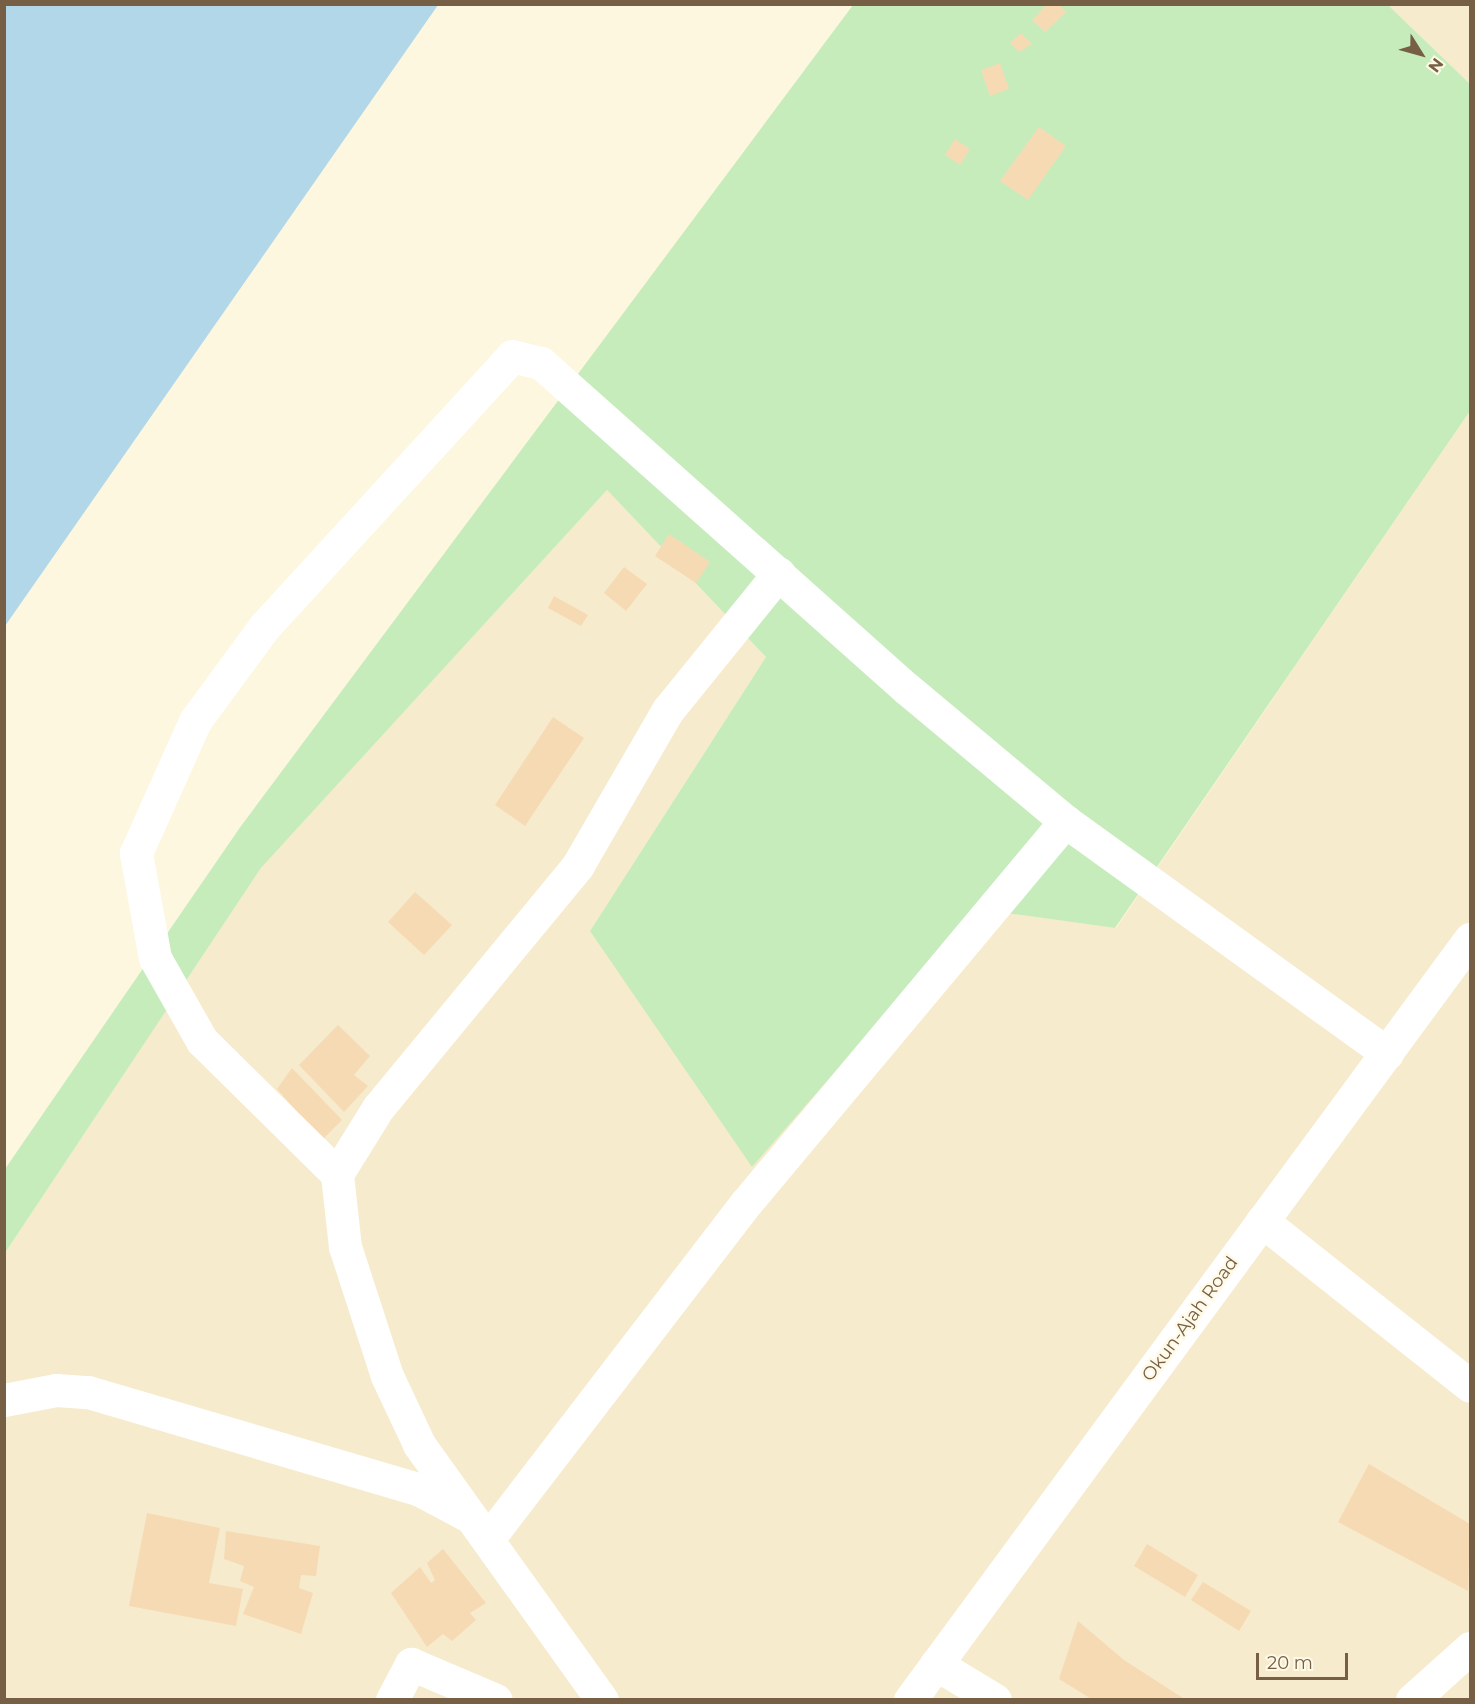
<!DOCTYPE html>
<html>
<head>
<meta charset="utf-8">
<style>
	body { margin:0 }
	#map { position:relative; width:1475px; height:1704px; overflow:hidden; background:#fef7df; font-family:Montserrat,sans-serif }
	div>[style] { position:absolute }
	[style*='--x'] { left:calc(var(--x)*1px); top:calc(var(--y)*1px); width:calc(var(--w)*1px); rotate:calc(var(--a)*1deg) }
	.residential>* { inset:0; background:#f6ebcc }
	.green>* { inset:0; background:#c7ecbc }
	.water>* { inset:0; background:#b2d7e9 }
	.building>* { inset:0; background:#f6dab4 }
	.minor>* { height:33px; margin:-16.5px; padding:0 16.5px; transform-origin:16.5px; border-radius:16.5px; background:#fff }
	span { translate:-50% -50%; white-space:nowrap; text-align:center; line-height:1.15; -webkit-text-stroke:5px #fffae7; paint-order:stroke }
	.street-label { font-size:18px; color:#765f45 }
	.frame { position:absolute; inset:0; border:6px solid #765f45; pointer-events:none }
	.north { position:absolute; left:1391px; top:24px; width:60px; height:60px; -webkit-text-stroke:4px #fffae7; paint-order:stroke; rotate:127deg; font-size:16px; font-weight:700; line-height:24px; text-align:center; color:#765f45 }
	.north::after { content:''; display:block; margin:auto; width:21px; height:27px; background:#765f45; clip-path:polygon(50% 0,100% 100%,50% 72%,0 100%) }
	.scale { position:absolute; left:1256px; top:1653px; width:92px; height:27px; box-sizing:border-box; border:3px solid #765f45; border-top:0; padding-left:8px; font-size:18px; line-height:21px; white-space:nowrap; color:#765f45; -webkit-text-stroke:4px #fffae7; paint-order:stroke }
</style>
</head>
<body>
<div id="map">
	<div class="residential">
		<div style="clip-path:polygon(1388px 5px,1470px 5px,1470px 84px)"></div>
		<div style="clip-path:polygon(1470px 411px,1470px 1699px,5px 1700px,5px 1253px,261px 868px,607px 490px,766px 657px,590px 931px,977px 909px,1116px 928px)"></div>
	</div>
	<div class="green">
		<div style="clip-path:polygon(853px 5px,1388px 5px,1470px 84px,1470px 411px,1115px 928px,977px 909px,752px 1167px,590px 931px,766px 657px,607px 490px,261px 868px,5px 1253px,5px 1169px,241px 826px)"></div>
	</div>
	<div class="water">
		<div style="clip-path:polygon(5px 4px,438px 5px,5px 626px,4px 5px)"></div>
	</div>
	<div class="building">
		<div style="clip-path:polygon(1047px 4px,1059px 4px,1066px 12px,1045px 32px,1032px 20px)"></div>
		<div style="clip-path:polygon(1021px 33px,1032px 44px,1019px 52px,1010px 43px)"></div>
		<div style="clip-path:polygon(1000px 63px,1009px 89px,990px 96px,981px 70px)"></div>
		<div style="clip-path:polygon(1039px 127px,1066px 146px,1028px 200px,1000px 181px)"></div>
		<div style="clip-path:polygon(955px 139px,970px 149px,960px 165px,945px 155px)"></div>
		<div style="clip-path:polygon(669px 534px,710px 562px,696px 583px,655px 556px)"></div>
		<div style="clip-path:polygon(624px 567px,647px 584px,626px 611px,604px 593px)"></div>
		<div style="clip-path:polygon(554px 596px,588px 615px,581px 626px,548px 608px)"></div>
		<div style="clip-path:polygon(553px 717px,584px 738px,525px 826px,495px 805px)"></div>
		<div style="clip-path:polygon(415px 892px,452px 925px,424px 955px,388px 922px)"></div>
		<div style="clip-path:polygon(338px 1025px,370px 1056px,354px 1075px,368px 1086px,344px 1112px,299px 1065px)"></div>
		<div style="clip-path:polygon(292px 1068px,342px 1120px,322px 1140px,277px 1089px)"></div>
		<div style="clip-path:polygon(1369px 1464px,1470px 1524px,1468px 1591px,1338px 1522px)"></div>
		<div style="clip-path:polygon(147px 1513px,220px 1528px,209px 1583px,243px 1589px,236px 1626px,129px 1606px)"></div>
		<div style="clip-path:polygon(226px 1531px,320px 1546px,316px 1576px,301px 1575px,299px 1588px,313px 1593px,301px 1634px,243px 1614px,254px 1587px,240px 1581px,244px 1566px,224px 1559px)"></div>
		<div style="clip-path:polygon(1147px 1544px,1198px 1575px,1185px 1597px,1134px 1566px)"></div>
		<div style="clip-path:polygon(443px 1549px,486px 1603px,470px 1613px,476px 1620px,452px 1641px,443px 1634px,427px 1647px,391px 1593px,420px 1567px,431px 1583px,435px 1580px,427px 1563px)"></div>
		<div style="clip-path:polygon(1203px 1582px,1251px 1611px,1239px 1631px,1191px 1600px)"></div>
		<div style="clip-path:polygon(1078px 1621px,1124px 1660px,1186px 1700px,1093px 1700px,1059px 1679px)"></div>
	</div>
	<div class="minor">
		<div style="--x:337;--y:1174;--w:190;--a:-135.4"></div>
		<div style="--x:202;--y:1041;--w:95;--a:-119.5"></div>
		<div style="--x:155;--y:958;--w:107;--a:-100.3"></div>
		<div style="--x:136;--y:853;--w:145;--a:-65.9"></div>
		<div style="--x:195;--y:721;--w:117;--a:-53.7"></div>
		<div style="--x:264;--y:627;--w:367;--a:-47.5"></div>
		<div style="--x:512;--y:356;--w:30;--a:14"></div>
		<div style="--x:541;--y:363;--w:489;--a:41.7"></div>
		<div style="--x:906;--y:688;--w:207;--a:39.9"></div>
		<div style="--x:1065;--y:821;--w:397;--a:35.8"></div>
		<div style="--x:1262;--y:1221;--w:265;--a:38.4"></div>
		<div style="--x:4;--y:1400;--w:53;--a:-10.9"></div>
		<div style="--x:56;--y:1390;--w:32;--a:4"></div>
		<div style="--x:88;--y:1392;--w:344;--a:16.4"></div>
		<div style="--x:418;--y:1489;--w:55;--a:28"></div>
		<div style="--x:488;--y:1539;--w:424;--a:-52.5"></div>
		<div style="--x:746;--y:1203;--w:498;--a:-50.1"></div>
		<div style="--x:936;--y:1664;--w:69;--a:31.4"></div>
		<div style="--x:392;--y:1700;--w:41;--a:-62.2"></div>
		<div style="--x:411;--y:1664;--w:92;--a:23"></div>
		<div style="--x:602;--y:1700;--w:315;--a:-125.6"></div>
		<div style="--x:419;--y:1444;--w:75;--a:-115.2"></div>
		<div style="--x:387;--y:1376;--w:136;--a:-108"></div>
		<div style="--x:345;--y:1247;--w:73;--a:-96.3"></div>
		<div style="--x:337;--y:1174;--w:78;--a:-58.2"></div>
		<div style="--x:378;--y:1108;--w:315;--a:-50.5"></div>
		<div style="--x:578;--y:865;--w:179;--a:-59.9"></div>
		<div style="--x:668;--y:710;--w:176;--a:-51"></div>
		<div style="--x:910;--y:1700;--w:945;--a:-53.65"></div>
		<div style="--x:1412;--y:1700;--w:78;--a:-41.9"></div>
	</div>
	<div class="street-label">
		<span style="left:1190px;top:1319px;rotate:-54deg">Okun-Ajah Road</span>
	</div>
	<div class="frame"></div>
	<div class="north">N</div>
	<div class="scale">20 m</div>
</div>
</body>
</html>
